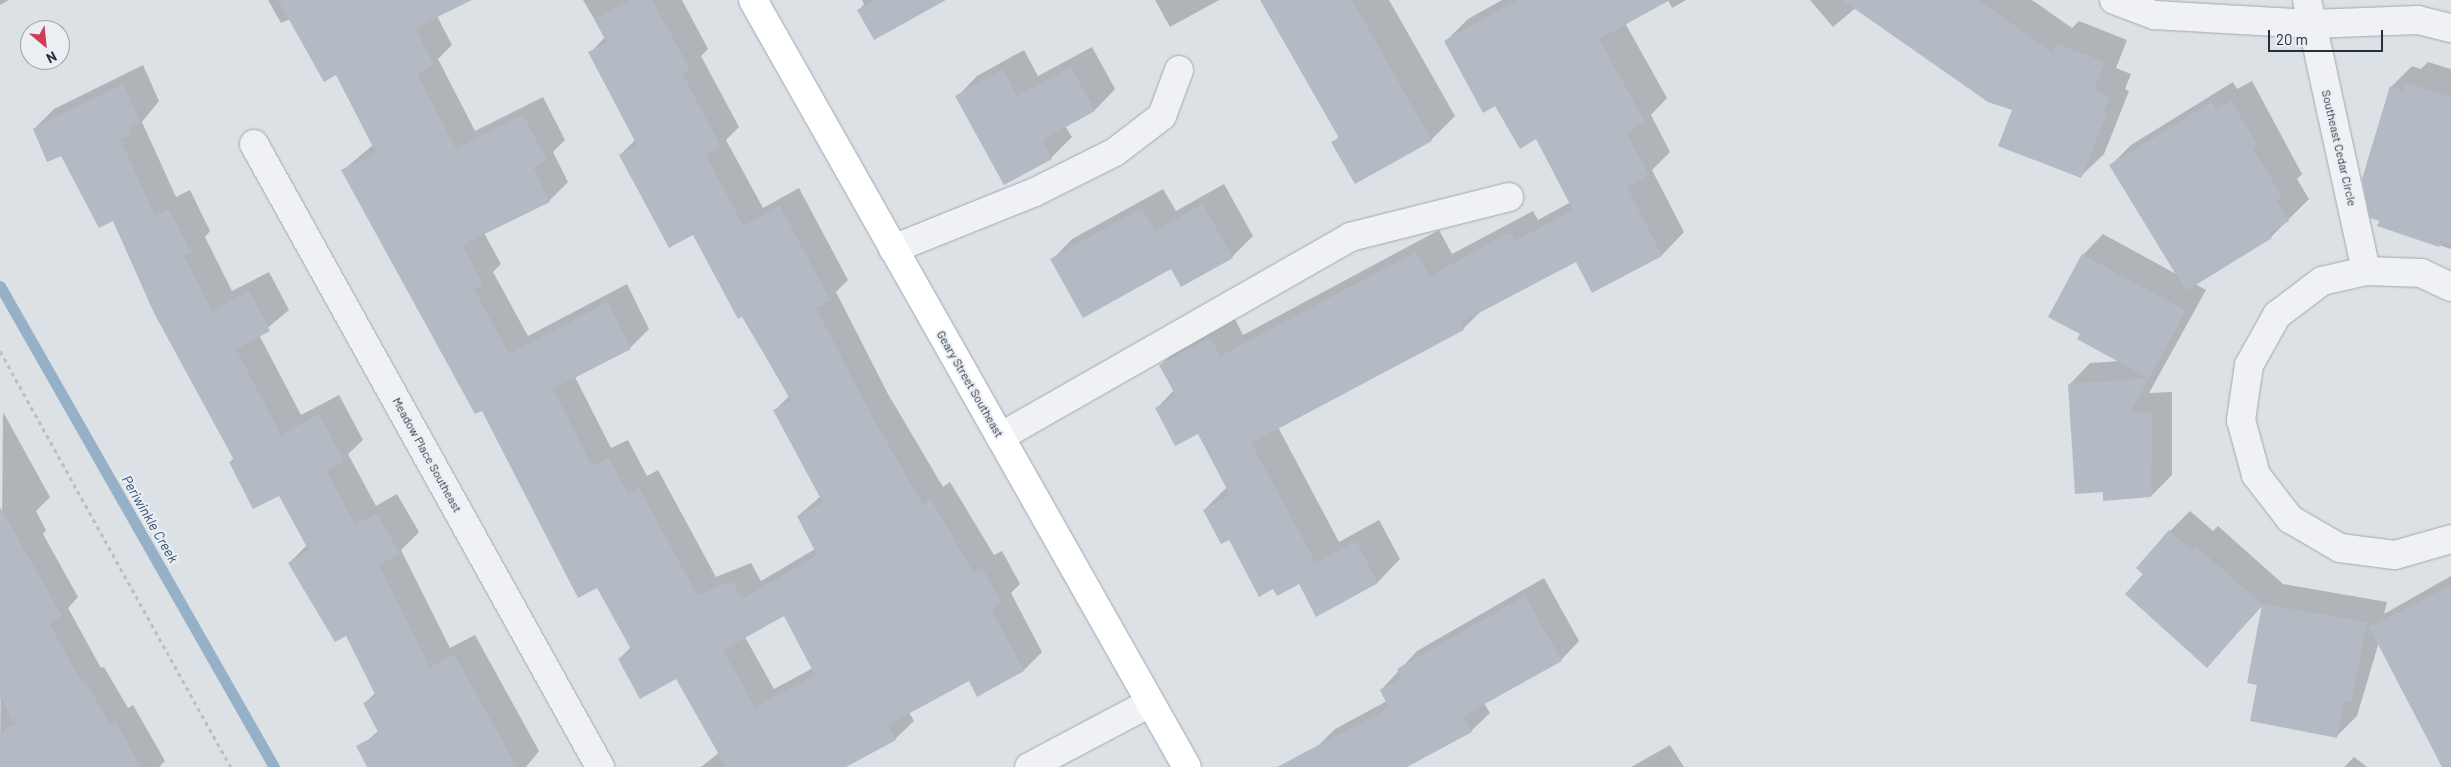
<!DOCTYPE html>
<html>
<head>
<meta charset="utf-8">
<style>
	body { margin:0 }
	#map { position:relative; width:2451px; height:767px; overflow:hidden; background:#dce1e6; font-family:Barlow,sans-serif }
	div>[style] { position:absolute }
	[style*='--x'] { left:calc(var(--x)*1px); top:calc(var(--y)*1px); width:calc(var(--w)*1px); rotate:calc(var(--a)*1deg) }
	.shadow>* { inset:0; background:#0003 }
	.stream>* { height:11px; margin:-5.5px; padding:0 5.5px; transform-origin:5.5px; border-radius:5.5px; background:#96b0c8 }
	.building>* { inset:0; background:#b3bac3 }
	.path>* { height:3px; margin-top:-1.5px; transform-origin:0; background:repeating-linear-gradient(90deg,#bbbfc5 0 4px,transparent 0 8px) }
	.roads { filter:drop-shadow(0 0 1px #a2a8b0) drop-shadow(0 0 1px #a2a8b0) }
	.minor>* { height:28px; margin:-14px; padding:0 14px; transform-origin:14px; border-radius:14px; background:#eff1f5 }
	.major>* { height:28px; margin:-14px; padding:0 14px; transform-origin:14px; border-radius:14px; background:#fff }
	span { translate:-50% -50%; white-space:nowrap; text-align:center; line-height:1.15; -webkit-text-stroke:4.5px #ebeff4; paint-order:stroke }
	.street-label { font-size:12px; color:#262f3d }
	.water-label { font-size:14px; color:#2f5071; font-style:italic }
	.north { position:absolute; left:20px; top:20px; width:50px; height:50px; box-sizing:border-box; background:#ebeff4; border:1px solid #9ca2ab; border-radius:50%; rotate:152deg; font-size:14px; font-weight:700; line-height:20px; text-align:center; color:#262f3d }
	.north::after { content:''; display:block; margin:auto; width:18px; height:22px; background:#cf3d5a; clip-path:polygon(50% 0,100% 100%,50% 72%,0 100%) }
	.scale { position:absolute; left:2268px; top:30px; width:115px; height:22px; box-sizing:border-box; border:2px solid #262f3d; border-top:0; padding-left:6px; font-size:15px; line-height:18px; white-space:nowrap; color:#262f3d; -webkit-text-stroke:4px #ebeff4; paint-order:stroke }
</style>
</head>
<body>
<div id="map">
	<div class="shadow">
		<div style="clip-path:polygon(0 0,9px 0,0 5px)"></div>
		<div style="clip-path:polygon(evenodd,268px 0,465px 0,437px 16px,452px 45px,438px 59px,475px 131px,543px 97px,565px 140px,553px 152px,568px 182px,549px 201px,484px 233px,501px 264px,493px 272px,528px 336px,627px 284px,649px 329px,630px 348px,575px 377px,611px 448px,628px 440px,647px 476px,658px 470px,716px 577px,751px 563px,761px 581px,815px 549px,798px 516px,821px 496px,774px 411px,789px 396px,693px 234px,620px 155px,636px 139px,590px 53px,605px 37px,583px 0,682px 0,708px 49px,701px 56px,739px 127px,726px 140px,763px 208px,799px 188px,848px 280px,836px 292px,888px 394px,943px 487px,950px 482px,994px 555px,1002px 551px,1020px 584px,1011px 593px,1042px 652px,1024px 670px,969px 680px,909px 712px,914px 721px,895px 739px,840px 767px,701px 767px,720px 752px,677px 677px,619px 659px,631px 647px,597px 586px,482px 409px,343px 170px,373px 145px,336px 74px,290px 19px,281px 23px,268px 0,785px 615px,813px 668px,774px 689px,745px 637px,785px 615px)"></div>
		<div style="clip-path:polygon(862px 0,944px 0,859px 10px,864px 4px)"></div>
		<div style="clip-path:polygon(1155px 0,1219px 0,1170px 27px)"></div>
		<div style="clip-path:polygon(1262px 0,1389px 0,1455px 116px,1431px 140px,1333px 143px,1339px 136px)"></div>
		<div style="clip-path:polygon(1502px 0,1667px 0,1625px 23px,1667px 98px,1651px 115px,1670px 152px,1652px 170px,1684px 232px,1662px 255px,1593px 291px,1577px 260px,1480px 312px,1463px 329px,1278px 427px,1339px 542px,1379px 520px,1400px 559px,1378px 582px,1317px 615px,1299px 583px,1274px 587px,1204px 510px,1227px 487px,1198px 432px,1157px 408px,1174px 390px,1161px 365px,1183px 342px,1233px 315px,1243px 335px,1439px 230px,1452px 254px,1533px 211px,1538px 220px,1571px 202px,1537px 138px,1495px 104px,1445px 42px,1468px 19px)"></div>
		<div style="clip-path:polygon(1668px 0,1686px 0,1672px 8px)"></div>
		<div style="clip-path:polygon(1810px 0,2032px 0,2072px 28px,2079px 21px,2127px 40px,2116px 68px,2131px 74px,2125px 89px,2129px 91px,2104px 154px,2081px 176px,2013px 109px,1859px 5px,1833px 27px)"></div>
		<div style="clip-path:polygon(1092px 47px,1115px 89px,1095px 110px,1065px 126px,1072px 137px,1051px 158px,957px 97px,977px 76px,1024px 50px,1038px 76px)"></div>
		<div style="clip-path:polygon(2428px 62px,2451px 69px,2451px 249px,2379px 225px,2391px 87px,2412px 66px,2421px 69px)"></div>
		<div style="clip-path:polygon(143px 65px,159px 101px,142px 122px,176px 197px,190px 190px,210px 231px,205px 237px,232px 291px,269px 272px,289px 310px,259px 335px,301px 415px,339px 395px,363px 440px,348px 454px,376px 506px,397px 494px,419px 532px,401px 550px,450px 648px,475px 635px,539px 751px,526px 767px,381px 767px,367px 741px,379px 730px,365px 703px,376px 692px,347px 634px,289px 563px,307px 545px,280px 494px,230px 462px,234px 458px,113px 219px,62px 155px,34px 129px,54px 109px)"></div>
		<div style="clip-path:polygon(2252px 81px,2302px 174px,2297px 179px,2309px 199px,2271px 237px,2195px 284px,2206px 290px,2149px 393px,2172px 392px,2172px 475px,2151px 496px,2104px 491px,2070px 384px,2090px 363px,2120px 361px,2082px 333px,2083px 255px,2103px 234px,2178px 275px,2111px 165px,2131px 145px,2233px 82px,2237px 89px)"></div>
		<div style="clip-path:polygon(1224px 184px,1253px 236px,1232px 257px,1181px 285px,1172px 268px,1052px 260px,1072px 239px,1163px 189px,1176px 211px)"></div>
		<div style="clip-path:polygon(3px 412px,50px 497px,36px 511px,46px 530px,43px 534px,78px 597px,68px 608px,101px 668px,104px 667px,128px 708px,133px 705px,165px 761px,159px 767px,0 767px)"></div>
		<div style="clip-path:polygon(2190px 511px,2213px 531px,2218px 526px,2283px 584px,2387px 602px,2384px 614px,2451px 576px,2451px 748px,2379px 642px,2357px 716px,2337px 736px,2258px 684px,2263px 605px,2207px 666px,2145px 574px,2170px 531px)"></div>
		<div style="clip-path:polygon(1544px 578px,1579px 641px,1561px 660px,1484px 703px,1490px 713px,1471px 731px,1405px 767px,1326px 767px,1316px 748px,1335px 729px,1387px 701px,1381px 690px,1417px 651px)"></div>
		<div style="clip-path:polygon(1670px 745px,1684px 767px,1632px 767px,1633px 766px)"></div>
		<div style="clip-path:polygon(2354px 757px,2367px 767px,2344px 767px)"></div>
	</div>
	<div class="stream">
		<div style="--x:0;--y:286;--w:554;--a:60.33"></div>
	</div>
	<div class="building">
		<div style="clip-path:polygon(evenodd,278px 0,472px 0,415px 28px,434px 65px,417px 74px,456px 149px,523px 115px,547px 160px,533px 167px,550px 202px,462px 245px,483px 284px,474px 289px,509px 354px,608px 302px,631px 349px,553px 389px,592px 466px,609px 458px,628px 494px,639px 488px,697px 595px,732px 581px,742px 599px,817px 555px,797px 516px,823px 503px,773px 410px,791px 401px,743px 316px,738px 319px,693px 235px,669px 248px,619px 155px,637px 145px,588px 52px,607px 43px,594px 19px,630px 0,652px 0,690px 69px,682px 73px,721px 147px,706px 155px,743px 226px,780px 206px,830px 300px,816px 308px,870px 413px,923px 505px,931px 500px,974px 573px,983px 569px,1002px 604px,991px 609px,1024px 671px,977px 697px,969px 681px,888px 725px,896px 740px,846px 767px,726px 767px,676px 679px,640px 699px,618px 659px,632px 651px,597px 588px,578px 598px,482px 411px,475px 414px,341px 170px,376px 153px,336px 75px,324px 82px,278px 0,784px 616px,815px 675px,755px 707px,723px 650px,784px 616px)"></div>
		<div style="clip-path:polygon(876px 0,946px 0,874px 40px,857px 10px)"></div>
		<div style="clip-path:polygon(1260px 0,1352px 0,1432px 141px,1355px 184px,1331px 142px,1339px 138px)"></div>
		<div style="clip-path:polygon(1518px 0,1670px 0,1599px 39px,1645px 122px,1626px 133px,1649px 175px,1627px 187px,1662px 256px,1592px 293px,1576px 262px,1460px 323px,1464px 330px,1251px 443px,1316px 563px,1356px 541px,1378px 583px,1316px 617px,1299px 584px,1277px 596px,1273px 589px,1259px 597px,1229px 540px,1221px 544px,1203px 510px,1230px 495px,1198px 434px,1175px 446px,1155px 408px,1176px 396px,1159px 365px,1210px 337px,1220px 356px,1416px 252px,1430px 276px,1510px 232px,1515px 241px,1573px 210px,1536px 139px,1520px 149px,1495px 106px,1483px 113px,1444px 41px)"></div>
		<div style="clip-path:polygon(1842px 0,1978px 0,2052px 52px,2056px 43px,2105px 62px,2094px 90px,2110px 97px,2103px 112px,2107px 113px,2081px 178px,1998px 146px,2012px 110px,1988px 102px)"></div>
		<div style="clip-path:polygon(1071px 67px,1095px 111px,1042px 140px,1052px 159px,1004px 185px,955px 96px,1003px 69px,1017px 96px)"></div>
		<div style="clip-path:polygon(2406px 82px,2451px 97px,2451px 244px,2441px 241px,2439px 247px,2377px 226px,2380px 221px,2370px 218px,2362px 179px,2390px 86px,2403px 91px)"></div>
		<div style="clip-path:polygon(123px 84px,140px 122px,128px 127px,132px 134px,120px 139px,155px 216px,169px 209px,191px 252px,184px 256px,212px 311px,249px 291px,270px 331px,236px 349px,281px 435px,319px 414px,344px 461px,326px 470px,355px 525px,377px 513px,400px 554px,379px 565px,430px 667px,454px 654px,517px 767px,367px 767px,356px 746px,379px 734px,363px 703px,376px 696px,346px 636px,335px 642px,288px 563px,309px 551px,279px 496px,253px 509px,229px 462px,234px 460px,154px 313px,113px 221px,99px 228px,61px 156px,47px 162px,33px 129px)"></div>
		<div style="clip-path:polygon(2231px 101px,2258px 146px,2253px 149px,2282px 196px,2276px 200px,2289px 221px,2269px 233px,2272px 238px,2186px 291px,2109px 165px,2212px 102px,2216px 109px)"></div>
		<div style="clip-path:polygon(1203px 204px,1233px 258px,1181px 287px,1171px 269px,1083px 318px,1050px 259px,1142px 208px,1155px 231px)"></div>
		<div style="clip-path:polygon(2082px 254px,2186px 311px,2130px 413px,2152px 412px,2151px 497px,2103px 501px,2103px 492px,2075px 494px,2068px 384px,2148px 378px,2077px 339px,2080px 334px,2048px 317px)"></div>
		<div style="clip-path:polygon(0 507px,62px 616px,49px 623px,83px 685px,86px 683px,110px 724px,115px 721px,141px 767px,0 767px,0 733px,15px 724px,0 697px)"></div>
		<div style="clip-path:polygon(2169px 530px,2192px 551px,2196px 546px,2262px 604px,2367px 622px,2351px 702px,2344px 701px,2337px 738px,2250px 721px,2257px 685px,2247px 683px,2262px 605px,2207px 668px,2125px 594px,2143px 574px,2136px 568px)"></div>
		<div style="clip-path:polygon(2451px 585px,2451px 767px,2442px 767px,2369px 627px)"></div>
		<div style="clip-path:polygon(1525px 596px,1562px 661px,1463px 716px,1472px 732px,1407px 767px,1277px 767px,1389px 708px,1380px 690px,1402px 678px,1397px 669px)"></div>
	</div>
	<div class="path">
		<div style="--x:0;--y:351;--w:476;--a:61"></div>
	</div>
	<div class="roads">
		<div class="minor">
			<div style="--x:2114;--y:0;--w:43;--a:20.6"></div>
			<div style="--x:2154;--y:15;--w:157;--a:3.3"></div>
			<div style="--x:2311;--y:24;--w:107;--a:-2.1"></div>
			<div style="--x:2418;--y:20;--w:34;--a:14"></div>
			<div style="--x:2307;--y:0;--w:277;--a:77.7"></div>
			<div style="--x:254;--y:144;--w:713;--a:60.95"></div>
			<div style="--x:893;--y:249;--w:153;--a:-21.9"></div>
			<div style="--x:1035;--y:192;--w:89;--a:-26.6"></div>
			<div style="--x:1115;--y:152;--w:59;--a:-37.5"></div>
			<div style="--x:1162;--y:116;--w:49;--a:-69.7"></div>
			<div style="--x:2451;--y:287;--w:33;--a:-155"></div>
			<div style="--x:2421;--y:273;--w:55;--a:-177.9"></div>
			<div style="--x:2366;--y:271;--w:45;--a:167.2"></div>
			<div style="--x:2322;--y:281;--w:56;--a:142.9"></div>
			<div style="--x:2277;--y:315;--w:57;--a:119.2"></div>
			<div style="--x:2249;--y:365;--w:56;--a:98.3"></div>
			<div style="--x:2241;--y:420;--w:57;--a:74.7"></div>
			<div style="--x:2256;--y:475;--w:56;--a:52.3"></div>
			<div style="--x:2290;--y:519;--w:58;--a:30.1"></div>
			<div style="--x:2340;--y:548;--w:55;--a:7.3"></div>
			<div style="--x:2395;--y:555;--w:58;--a:-15.9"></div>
			<div style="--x:1000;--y:437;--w:403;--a:-29.7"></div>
			<div style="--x:1350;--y:237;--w:164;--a:-14.1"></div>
			<div style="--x:1029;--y:767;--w:137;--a:-27.9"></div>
		</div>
		<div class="major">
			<div style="--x:753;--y:0;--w:881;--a:60.5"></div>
		</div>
	</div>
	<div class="street-label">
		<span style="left:2339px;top:148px;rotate:77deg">Southeast Cedar Circle</span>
		<span style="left:970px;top:384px;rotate:60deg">Geary Street Southeast</span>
		<span style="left:427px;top:455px;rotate:61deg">Meadow Place Southeast</span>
	</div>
	<div class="water-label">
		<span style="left:150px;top:519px;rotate:60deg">Periwinkle Creek</span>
	</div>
	<div class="north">N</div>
	<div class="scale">20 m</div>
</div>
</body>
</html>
